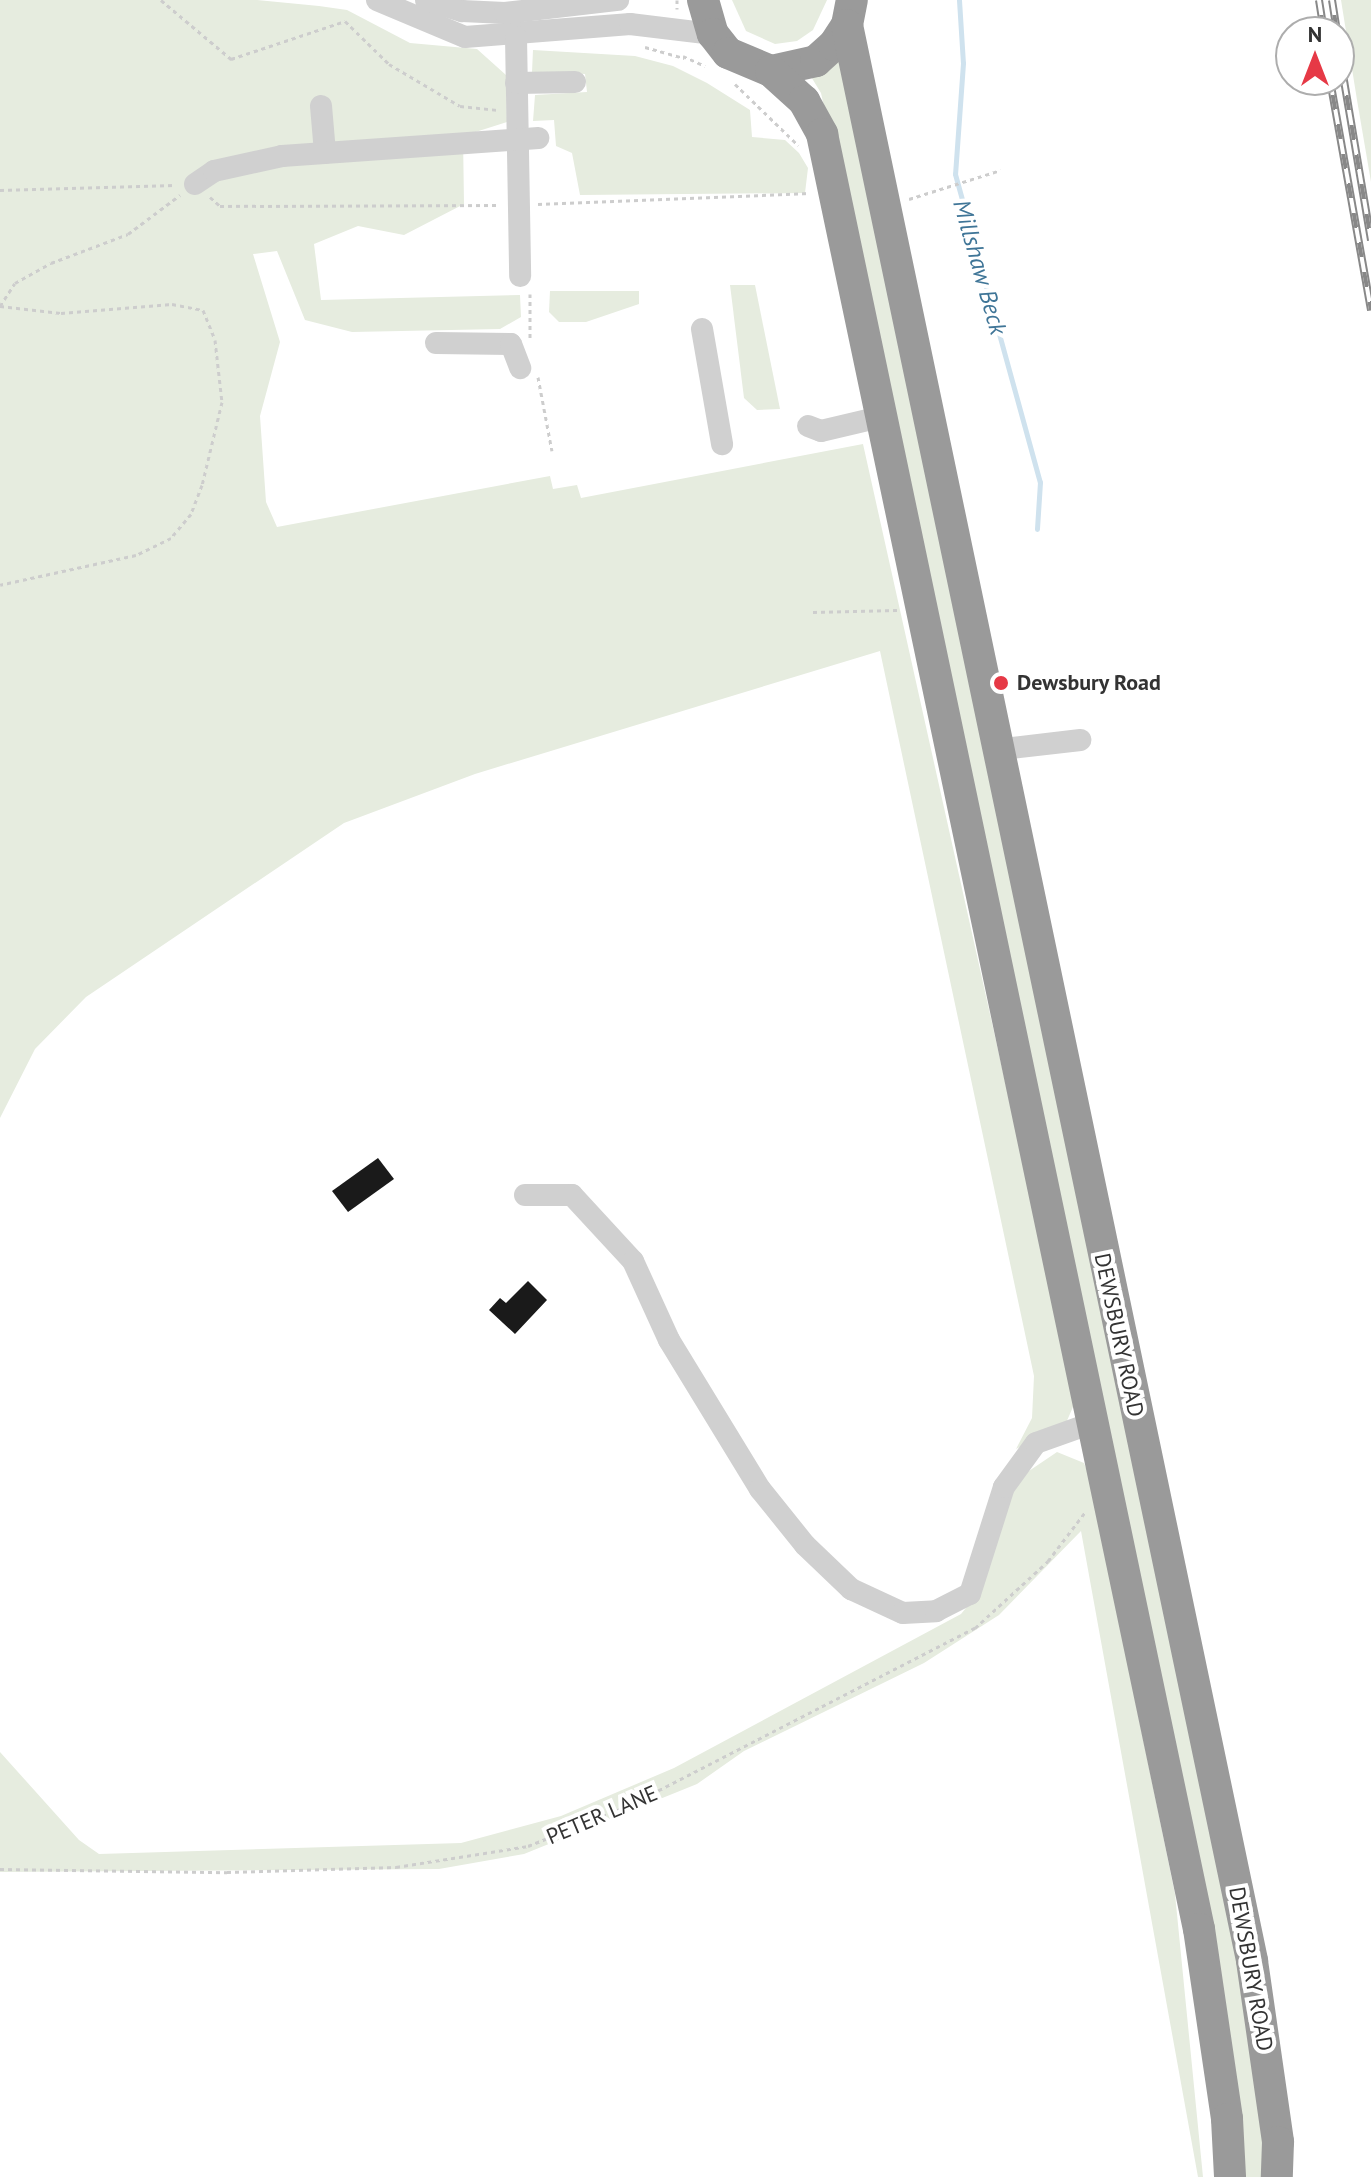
<!DOCTYPE html>
<html>
<head>
<meta charset="utf-8">
<style>
	body { margin:0 }
	#map { position:relative; width:1371px; height:2177px; overflow:hidden; background:#fff; font-family:"PT Sans",sans-serif }
	div>[style] { position:absolute }
	[style*='--x'] { left:calc(var(--x)*1px); top:calc(var(--y)*1px); width:calc(var(--w)*1px); rotate:calc(var(--a)*1deg) }
	.green>* { inset:0; background:#e6ecdf }
	.stream>* { height:5px; margin:-2.5px; padding:0 2.5px; transform-origin:2.5px; border-radius:2.5px; background:#cfe2ee }
	.building>* { inset:0; background:#1a1a1a }
	.path>* { height:3px; margin-top:-1.5px; transform-origin:0; background:repeating-linear-gradient(90deg,#cdcdcd 0 4px,transparent 0 8px) }
	.minor>* { height:22px; margin:-11px; padding:0 11px; transform-origin:11px; border-radius:11px; background:#d0d0d0 }
	.highway>* { height:32px; margin:-16px; padding:0 16px; transform-origin:16px; border-radius:16px; background:#9a9a9a }
	.rail>* { height:8px; margin-top:-4px; transform-origin:0; background:repeating-linear-gradient(90deg,#fff 0 15px,#888 0 30px); box-sizing:border-box; border-block:2px solid #888 }
	.dots>* { width:22px; height:22px; translate:-50% -50%; box-sizing:border-box; border:4px solid #fff; border-radius:50% }
	span { translate:-50% -50%; white-space:nowrap; text-align:center; line-height:1.15; -webkit-text-stroke:8px #fff; paint-order:stroke }
	.poi-label { font-size:22px; color:#333; font-weight:700 }
	.left { translate:0 -50%; text-align:left }
	.street-label { font-size:22px; color:#333 }
	.water-label { font-size:24px; color:#3f7597; font-style:italic }
	.north { position:absolute; left:1275px; top:16px; width:80px; height:80px; box-sizing:border-box; background:#fff; border:2px solid #adadad; border-radius:50%; rotate:0deg; font-size:22px; font-weight:700; line-height:32px; text-align:center; color:#333 }
	.north::after { content:''; display:block; margin:auto; width:28px; height:36px; background:#e63946; clip-path:polygon(50% 0,100% 100%,50% 72%,0 100%) }
</style>
</head>
<body>
<div id="map">
	<div class="green">
		<div style="clip-path:polygon(0 0,257px 0,319px 6px,347px 10px,410px 43px,477px 49px,506px 75px,507px 122px,463px 136px,464px 204px,404px 235px,358px 226px,314px 244px,321px 300px,520px 295px,521px 317px,500px 329px,352px 332px,305px 320px,277px 251px,253px 254px,280px 342px,260px 416px,266px 502px,277px 527px,550px 476px,553px 489px,577px 485px,581px 498px,863px 444px,1076px 1400px,1066px 1423px,1016px 1449px,1032px 1418px,1034px 1376px,880px 651px,475px 774px,344px 823px,86px 997px,35px 1049px,0 1118px)"></div>
		<div style="clip-path:polygon(732px 0,827px 0,813px 30px,797px 41px,775px 44px,746px 31px)"></div>
		<div style="clip-path:polygon(1341px 0,1371px 0,1371px 182px,1357px 100px)"></div>
		<div style="clip-path:polygon(533px 50px,635px 56px,673px 66px,707px 83px,750px 110px,752px 137px,785px 140px,799px 153px,808px 168px,805px 193px,580px 195px,572px 153px,556px 146px,554px 120px,533px 121px,535px 95px,587px 92px,585px 74px,532px 72px)"></div>
		<div style="clip-path:polygon(840px 59px,1253px 2001px,1266px 2177px,1241px 2177px,938px 622px,821px 93px,810px 75px)"></div>
		<div style="clip-path:polygon(730px 285px,755px 285px,780px 409px,757px 410px,744px 398px)"></div>
		<div style="clip-path:polygon(550px 291px,639px 291px,639px 304px,586px 322px,559px 322px,549px 312px)"></div>
		<div style="clip-path:polygon(1057px 1452px,1084px 1463px,1089px 1476px,1175px 1894px,1203px 2177px,1198px 2177px,1081px 1531px,999px 1615px,924px 1663px,744px 1751px,697px 1784px,524px 1854px,439px 1869px,0 1872px,0 1752px,79px 1840px,99px 1854px,461px 1843px,561px 1816px,674px 1768px,961px 1614px,979px 1592px,1011px 1496px,1026px 1473px)"></div>
	</div>
	<div class="stream">
		<div style="--x:959;--y:0;--w:63;--a:86.4"></div>
		<div style="--x:963;--y:63;--w:111;--a:94.1"></div>
		<div style="--x:955;--y:174;--w:320;--a:74.6"></div>
		<div style="--x:1040;--y:482;--w:47;--a:93.7"></div>
	</div>
	<div class="building">
		<div style="clip-path:polygon(378px 1158px,394px 1179px,348px 1212px,332px 1191px)"></div>
		<div style="clip-path:polygon(528px 1281px,547px 1300px,515px 1334px,489px 1310px,500px 1298px,506px 1303px)"></div>
	</div>
	<div class="path">
		<div style="--x:161;--y:0;--w:92;--a:40.1"></div>
		<div style="--x:231;--y:59;--w:120;--a:-18.4"></div>
		<div style="--x:345;--y:21;--w:62;--a:44.3"></div>
		<div style="--x:389;--y:64;--w:82;--a:30.6"></div>
		<div style="--x:460;--y:106;--w:37;--a:6"></div>
		<div style="--x:677;--y:0;--w:9;--a:90"></div>
		<div style="--x:645;--y:47;--w:41;--a:15.8"></div>
		<div style="--x:683;--y:56;--w:24;--a:24"></div>
		<div style="--x:735;--y:84;--w:88;--a:44.1"></div>
		<div style="--x:0;--y:190;--w:175;--a:-1.6"></div>
		<div style="--x:210;--y:197;--w:13;--a:42"></div>
		<div style="--x:220;--y:206;--w:278;--a:-0.2"></div>
		<div style="--x:909;--y:199;--w:96;--a:-17.5"></div>
		<div style="--x:538;--y:204;--w:272;--a:-2.3"></div>
		<div style="--x:530;--y:294;--w:44;--a:90"></div>
		<div style="--x:0;--y:306;--w:61;--a:6.5"></div>
		<div style="--x:61;--y:313;--w:111;--a:-4.6"></div>
		<div style="--x:172;--y:304;--w:32;--a:11"></div>
		<div style="--x:203;--y:310;--w:32;--a:68"></div>
		<div style="--x:215;--y:340;--w:62;--a:83.6"></div>
		<div style="--x:222;--y:402;--w:85;--a:103.5"></div>
		<div style="--x:202;--y:485;--w:31;--a:111"></div>
		<div style="--x:191;--y:514;--w:31;--a:130"></div>
		<div style="--x:171;--y:538;--w:39;--a:154"></div>
		<div style="--x:136;--y:555;--w:139;--a:167.6"></div>
		<div style="--x:0;--y:306;--w:27;--a:-57"></div>
		<div style="--x:15;--y:283;--w:41;--a:-29.1"></div>
		<div style="--x:51;--y:263;--w:82;--a:-20.6"></div>
		<div style="--x:128;--y:234;--w:65;--a:-36.9"></div>
		<div style="--x:538;--y:377;--w:75;--a:79.3"></div>
		<div style="--x:813;--y:612;--w:84;--a:-1.4"></div>
		<div style="--x:0;--y:1869;--w:227;--a:0.8"></div>
		<div style="--x:227;--y:1872;--w:169;--a:-1.7"></div>
		<div style="--x:396;--y:1867;--w:134;--a:-9"></div>
		<div style="--x:528;--y:1846;--w:110;--a:-21.9"></div>
		<div style="--x:630;--y:1805;--w:388;--a:-27.2"></div>
		<div style="--x:975;--y:1628;--w:99;--a:-42.5"></div>
		<div style="--x:1048;--y:1561;--w:63;--a:-52.8"></div>
	</div>
	<div class="minor">
		<div style="--x:377;--y:0;--w:95;--a:22.8"></div>
		<div style="--x:465;--y:37;--w:166;--a:-4.5"></div>
		<div style="--x:630;--y:24;--w:84;--a:6.9"></div>
		<div style="--x:426;--y:0;--w:38;--a:17"></div>
		<div style="--x:462;--y:11;--w:43;--a:2.7"></div>
		<div style="--x:505;--y:13;--w:114;--a:-6.6"></div>
		<div style="--x:516;--y:37;--w:239;--a:89"></div>
		<div style="--x:516;--y:83;--w:59;--a:-1"></div>
		<div style="--x:321;--y:106;--w:47;--a:85.1"></div>
		<div style="--x:195;--y:184;--w:23;--a:-34"></div>
		<div style="--x:214;--y:171;--w:70;--a:-12.4"></div>
		<div style="--x:282;--y:156;--w:257;--a:-4"></div>
		<div style="--x:702;--y:329;--w:117;--a:80.1"></div>
		<div style="--x:436;--y:343;--w:75;--a:0.8"></div>
		<div style="--x:511;--y:344;--w:26;--a:69"></div>
		<div style="--x:808;--y:426;--w:14;--a:21"></div>
		<div style="--x:821;--y:431;--w:61;--a:-13.3"></div>
		<div style="--x:995;--y:750;--w:86;--a:-6.7"></div>
		<div style="--x:525;--y:1195;--w:47;--a:0"></div>
		<div style="--x:572;--y:1195;--w:90;--a:47.3"></div>
		<div style="--x:633;--y:1261;--w:87;--a:65.5"></div>
		<div style="--x:669;--y:1340;--w:175;--a:58.6"></div>
		<div style="--x:760;--y:1489;--w:72;--a:51.2"></div>
		<div style="--x:805;--y:1545;--w:64;--a:43.7"></div>
		<div style="--x:851;--y:1589;--w:57;--a:24.8"></div>
		<div style="--x:903;--y:1613;--w:33;--a:-3"></div>
		<div style="--x:936;--y:1611;--w:38;--a:-27"></div>
		<div style="--x:970;--y:1594;--w:112;--a:-72.4"></div>
		<div style="--x:1004;--y:1487;--w:54;--a:-54"></div>
		<div style="--x:1036;--y:1443;--w:59;--a:-19.7"></div>
	</div>
	<div class="highway">
		<div style="--x:703;--y:0;--w:35;--a:74"></div>
		<div style="--x:713;--y:34;--w:24;--a:52"></div>
		<div style="--x:728;--y:53;--w:47;--a:22.7"></div>
		<div style="--x:771;--y:71;--w:46;--a:-12.5"></div>
		<div style="--x:816;--y:61;--w:24;--a:-42"></div>
		<div style="--x:834;--y:45;--w:24;--a:-57"></div>
		<div style="--x:847;--y:25;--w:25;--a:-79"></div>
		<div style="--x:847;--y:25;--w:1978;--a:78.18"></div>
		<div style="--x:1252;--y:1961;--w:183;--a:81.8"></div>
		<div style="--x:1278;--y:2142;--w:35;--a:92"></div>
		<div style="--x:771;--y:71;--w:45;--a:42.3"></div>
		<div style="--x:804;--y:101;--w:38;--a:61"></div>
		<div style="--x:822;--y:134;--w:1834;--a:78.14"></div>
		<div style="--x:1199;--y:1929;--w:192;--a:81.6"></div>
		<div style="--x:1227;--y:2119;--w:58;--a:87"></div>
	</div>
	<div class="rail">
		<div style="--x:1319;--y:0;--w:32;--a:81"></div>
		<div style="--x:1332;--y:0;--w:32;--a:81"></div>
		<div style="--x:1339;--y:51;--w:192;--a:80.4"></div>
		<div style="--x:1330;--y:80;--w:234;--a:79.9"></div>
	</div>
	<div class="dots">
		<div style="left:1001px;top:683px;background:#e63946"></div>
	</div>
	<div class="poi-label">
		<span class="left" style="left:1017px;top:683px">Dewsbury Road</span>
	</div>
	<div class="street-label">
		<span style="left:1119px;top:1335px;rotate:78deg">DEWSBURY ROAD</span>
		<span style="left:602px;top:1815px;rotate:-23deg">PETER LANE</span>
		<span style="left:1251px;top:1969px;rotate:80deg">DEWSBURY ROAD</span>
	</div>
	<div class="water-label">
		<span style="left:980px;top:267px;rotate:74deg">Millshaw Beck</span>
	</div>
	<div class="north">N</div>
</div>
</body>
</html>
